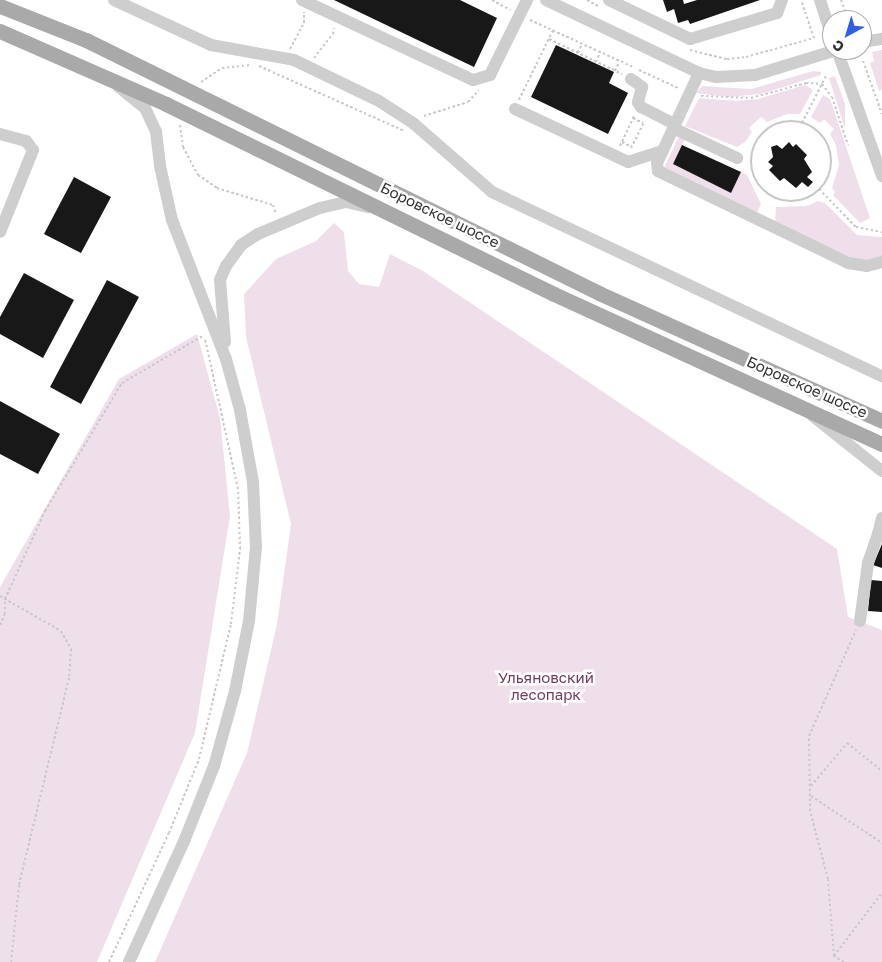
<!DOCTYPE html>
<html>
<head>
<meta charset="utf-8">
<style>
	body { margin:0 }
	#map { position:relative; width:882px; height:962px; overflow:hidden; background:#fff; font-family:"Golos Text",sans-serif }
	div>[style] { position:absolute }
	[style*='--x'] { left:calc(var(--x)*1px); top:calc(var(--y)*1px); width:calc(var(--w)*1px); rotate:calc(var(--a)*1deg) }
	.green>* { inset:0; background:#eedfea }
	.building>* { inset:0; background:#181818 }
	.path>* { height:2px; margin-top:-1px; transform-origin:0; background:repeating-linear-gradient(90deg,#c8c8c8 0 2.5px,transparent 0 5px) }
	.path>.ring { margin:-1px; padding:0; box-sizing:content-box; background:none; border:2px solid #c8c8c8; border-radius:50% }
	.minor>* { height:12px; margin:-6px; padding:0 6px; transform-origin:6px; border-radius:6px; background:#cecece }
	.major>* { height:15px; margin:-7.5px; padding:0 7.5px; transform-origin:7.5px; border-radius:7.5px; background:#a9a9a9 }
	span { translate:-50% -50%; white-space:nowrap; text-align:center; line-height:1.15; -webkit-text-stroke:5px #fff; paint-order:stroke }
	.street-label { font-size:15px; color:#313131 }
	.park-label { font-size:15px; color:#6f3c5d }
	.north { position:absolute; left:822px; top:10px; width:50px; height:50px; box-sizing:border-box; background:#fff; border:1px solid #adadad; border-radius:50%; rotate:219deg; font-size:14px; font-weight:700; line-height:20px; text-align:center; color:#313131 }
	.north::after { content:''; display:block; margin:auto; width:18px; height:22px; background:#305feb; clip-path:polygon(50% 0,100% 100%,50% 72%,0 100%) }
</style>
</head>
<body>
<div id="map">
	<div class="green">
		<div style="clip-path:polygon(882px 50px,882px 90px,879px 91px,870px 63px,874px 61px,872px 52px)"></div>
		<div style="clip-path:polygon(813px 71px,821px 72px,821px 75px,761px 94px,727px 97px,696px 93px,702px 86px,751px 89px)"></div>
		<div style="clip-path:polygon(835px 76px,845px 104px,845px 129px,829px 78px)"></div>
		<div style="clip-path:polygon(805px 85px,813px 90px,800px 114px,787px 114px,767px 122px,761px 117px,749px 128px,752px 132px,745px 142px,737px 147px,685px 126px,699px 98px,736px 101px,758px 99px)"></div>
		<div style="clip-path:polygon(823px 95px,830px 99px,870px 218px,860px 223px,833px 195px,835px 192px,832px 188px,839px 165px,836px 145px,830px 134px,834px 129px,824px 119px,820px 123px,811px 117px)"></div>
		<div style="clip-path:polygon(679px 136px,685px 139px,673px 164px,731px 193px,741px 172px,747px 175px,761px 204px,757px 213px,664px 168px)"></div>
		<div style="clip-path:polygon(818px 201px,825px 203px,857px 235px,882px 237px,882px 259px,861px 262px,775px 223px,776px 207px,807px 206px)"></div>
		<div style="clip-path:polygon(334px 223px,344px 232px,348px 271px,359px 284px,379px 287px,390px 254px,423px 271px,837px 549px,848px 617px,882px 630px,882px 962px,155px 962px,247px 753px,277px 624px,291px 524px,246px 337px,244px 294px,276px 259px,316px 241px)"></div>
		<div style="clip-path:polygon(197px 334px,220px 418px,230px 516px,195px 733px,97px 962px,0 962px,0 587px,119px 379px)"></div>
	</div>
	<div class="building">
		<div style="clip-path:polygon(334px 0,460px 0,497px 18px,474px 67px)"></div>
		<div style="clip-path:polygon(663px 0,683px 0,684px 4px,697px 0,760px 0,690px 24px,688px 20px,678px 23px,674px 9px,667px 12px)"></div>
		<div style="clip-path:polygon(556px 45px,614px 72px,609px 83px,628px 93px,608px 134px,531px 97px)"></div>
		<div style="clip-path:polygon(789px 142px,793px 147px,796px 144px,807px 155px,804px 159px,812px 172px,807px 177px,813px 182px,808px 187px,802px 182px,796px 188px,784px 178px,780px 181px,769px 170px,773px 166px,768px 162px,773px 157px,771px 147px,777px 145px,782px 149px)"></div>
		<div style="clip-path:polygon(682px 145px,741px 172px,731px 193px,673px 164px)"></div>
		<div style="clip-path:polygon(74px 177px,111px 197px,81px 253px,44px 234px)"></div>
		<div style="clip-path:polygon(24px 273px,74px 300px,43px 358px,0 334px,0 317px)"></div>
		<div style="clip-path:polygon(107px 280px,139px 297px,81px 404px,50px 387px)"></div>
		<div style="clip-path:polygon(0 401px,60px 434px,38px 474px,0 454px)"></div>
		<div style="clip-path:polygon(882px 544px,882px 568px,873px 565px)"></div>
		<div style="clip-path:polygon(871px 580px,882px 581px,882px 612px,868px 611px)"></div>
	</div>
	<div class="path">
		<div style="--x:492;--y:0;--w:21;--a:28"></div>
		<div style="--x:587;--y:0;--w:15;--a:28"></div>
		<div style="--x:841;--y:0;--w:21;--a:71"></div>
		<div style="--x:530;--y:20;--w:113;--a:24.5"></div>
		<div style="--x:549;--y:39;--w:81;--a:25.6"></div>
		<div style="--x:290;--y:49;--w:30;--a:-62"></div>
		<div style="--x:304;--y:23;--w:11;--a:-90"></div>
		<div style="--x:690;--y:50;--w:38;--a:14"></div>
		<div style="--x:727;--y:59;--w:19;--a:-6"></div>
		<div style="--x:746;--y:57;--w:71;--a:-15.6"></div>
		<div style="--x:814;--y:38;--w:40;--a:-108.9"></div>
		<div style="--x:578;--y:53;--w:10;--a:-66"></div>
		<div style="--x:314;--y:58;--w:31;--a:-52"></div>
		<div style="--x:333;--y:34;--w:6;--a:-81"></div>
		<div style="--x:863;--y:61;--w:56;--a:70.3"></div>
		<div style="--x:596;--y:62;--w:11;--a:-68"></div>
		<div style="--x:259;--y:66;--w:159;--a:24.1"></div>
		<div style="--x:639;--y:70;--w:45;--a:24.9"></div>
		<div style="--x:615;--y:71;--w:10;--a:-66"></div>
		<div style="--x:201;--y:82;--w:25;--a:-34"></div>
		<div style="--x:222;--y:68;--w:30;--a:-6"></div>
		<div style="--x:701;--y:96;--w:50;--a:2.3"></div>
		<div style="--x:751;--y:98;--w:57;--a:-15.3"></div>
		<div style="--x:806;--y:83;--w:16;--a:4"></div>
		<div style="--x:822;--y:84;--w:16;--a:52"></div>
		<div style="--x:832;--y:97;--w:51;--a:71.6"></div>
		<div style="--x:519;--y:100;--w:78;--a:-64.1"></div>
		<div style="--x:424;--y:116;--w:46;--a:-17.7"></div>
		<div style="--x:468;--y:102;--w:16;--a:-47"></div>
		<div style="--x:633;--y:118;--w:11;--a:27"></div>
		<div class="ring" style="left:751px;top:121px;width:78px;height:78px"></div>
		<div style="--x:802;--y:123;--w:55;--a:-63"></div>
		<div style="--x:180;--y:125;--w:22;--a:82"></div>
		<div style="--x:183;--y:147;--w:32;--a:62"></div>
		<div style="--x:198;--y:175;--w:23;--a:34"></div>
		<div style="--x:217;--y:188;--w:59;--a:16.9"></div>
		<div style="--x:273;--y:205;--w:9;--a:72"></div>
		<div style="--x:622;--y:142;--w:11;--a:27"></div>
		<div style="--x:620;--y:146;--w:33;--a:-65"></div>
		<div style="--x:631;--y:148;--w:30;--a:-63"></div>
		<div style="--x:819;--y:189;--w:53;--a:45.8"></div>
		<div style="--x:856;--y:227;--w:26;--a:11"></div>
		<div style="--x:0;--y:596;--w:70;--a:29.8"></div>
		<div style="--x:61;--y:631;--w:21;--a:61"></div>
		<div style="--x:71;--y:649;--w:29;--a:94"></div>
		<div style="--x:69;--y:678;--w:213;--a:103.6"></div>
		<div style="--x:19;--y:885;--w:77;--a:95.9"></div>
		<div style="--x:0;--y:625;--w:12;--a:-66"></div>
		<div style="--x:5;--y:614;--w:15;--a:-90"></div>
		<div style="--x:5;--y:599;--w:97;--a:-65.6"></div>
		<div style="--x:45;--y:511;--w:149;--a:-59"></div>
		<div style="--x:122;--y:383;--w:95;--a:-30.3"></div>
		<div style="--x:811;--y:786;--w:56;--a:-50.1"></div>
		<div style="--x:847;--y:743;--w:45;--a:38.7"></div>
		<div style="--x:811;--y:796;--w:85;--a:33.5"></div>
		<div style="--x:834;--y:956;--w:79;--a:-52.7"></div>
		<div style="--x:109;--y:962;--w:142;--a:-65.1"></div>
		<div style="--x:169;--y:833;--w:80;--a:-67.9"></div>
		<div style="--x:199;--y:759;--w:139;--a:-76.7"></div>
		<div style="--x:231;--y:624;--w:76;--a:-83.2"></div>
		<div style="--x:240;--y:549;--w:60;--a:-91.9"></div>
		<div style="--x:238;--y:489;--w:154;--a:-102.4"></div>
		<div style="--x:844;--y:962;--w:12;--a:-149"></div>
		<div style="--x:834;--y:956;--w:77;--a:-94.5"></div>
		<div style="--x:828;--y:879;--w:70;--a:-104.8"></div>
		<div style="--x:810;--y:811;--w:75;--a:-90.8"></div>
		<div style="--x:809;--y:736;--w:116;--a:-66.1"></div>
	</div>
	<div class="minor">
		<div style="--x:114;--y:0;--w:107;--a:24.9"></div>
		<div style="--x:211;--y:45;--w:84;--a:10.2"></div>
		<div style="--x:294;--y:60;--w:94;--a:25.8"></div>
		<div style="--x:379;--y:101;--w:40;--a:32.9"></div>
		<div style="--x:413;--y:123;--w:105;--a:41.1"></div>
		<div style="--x:492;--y:192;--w:431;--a:25.3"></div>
		<div style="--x:302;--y:0;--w:189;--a:25.1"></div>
		<div style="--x:473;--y:80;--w:18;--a:-16"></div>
		<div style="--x:490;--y:75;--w:84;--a:-63.7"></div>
		<div style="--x:546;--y:0;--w:170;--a:25.5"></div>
		<div style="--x:699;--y:73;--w:17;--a:13"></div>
		<div style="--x:716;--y:77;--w:39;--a:-3"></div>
		<div style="--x:755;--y:75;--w:86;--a:-17"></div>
		<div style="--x:837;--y:50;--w:134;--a:70.3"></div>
		<div style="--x:609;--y:0;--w:90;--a:25.7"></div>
		<div style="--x:690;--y:39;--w:91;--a:-16.6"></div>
		<div style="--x:777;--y:13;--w:14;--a:-69"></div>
		<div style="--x:820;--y:0;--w:38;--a:72"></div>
		<div style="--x:862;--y:42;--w:20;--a:-9"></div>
		<div style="--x:699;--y:73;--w:99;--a:115"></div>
		<div style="--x:657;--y:163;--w:8;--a:83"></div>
		<div style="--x:658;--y:171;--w:211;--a:25.8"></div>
		<div style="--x:848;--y:263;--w:19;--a:9"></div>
		<div style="--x:867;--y:266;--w:16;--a:-15"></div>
		<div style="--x:631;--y:79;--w:14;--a:36"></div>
		<div style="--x:642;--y:87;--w:16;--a:105"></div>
		<div style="--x:638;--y:102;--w:6;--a:59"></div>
		<div style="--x:641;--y:107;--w:38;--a:27"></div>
		<div style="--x:119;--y:87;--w:33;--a:39"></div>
		<div style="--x:145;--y:108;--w:26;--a:65"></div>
		<div style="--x:156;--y:132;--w:34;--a:83"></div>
		<div style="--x:160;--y:166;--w:55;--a:77.5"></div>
		<div style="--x:172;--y:220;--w:149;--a:68.8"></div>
		<div style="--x:226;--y:359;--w:53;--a:74.6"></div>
		<div style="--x:240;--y:410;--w:73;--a:79.8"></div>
		<div style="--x:253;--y:482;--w:65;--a:87.4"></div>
		<div style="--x:256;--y:547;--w:74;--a:95.4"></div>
		<div style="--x:249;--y:621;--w:71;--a:101.3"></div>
		<div style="--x:235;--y:691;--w:78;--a:105.6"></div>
		<div style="--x:214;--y:766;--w:79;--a:111.7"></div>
		<div style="--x:185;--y:839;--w:135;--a:114.5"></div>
		<div style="--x:515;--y:109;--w:125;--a:25.1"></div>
		<div style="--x:628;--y:162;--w:36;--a:-18"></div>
		<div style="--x:673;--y:128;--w:71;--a:25.1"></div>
		<div style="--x:0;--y:134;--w:27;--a:15"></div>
		<div style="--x:26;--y:141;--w:11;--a:52"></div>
		<div style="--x:33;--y:150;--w:88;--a:111.9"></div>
		<div style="--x:225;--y:342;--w:62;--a:-94.6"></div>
		<div style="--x:220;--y:280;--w:15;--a:-67"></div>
		<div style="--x:226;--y:266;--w:26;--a:-54"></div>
		<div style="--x:241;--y:245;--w:20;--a:-33"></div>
		<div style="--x:258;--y:234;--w:67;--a:-22.8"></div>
		<div style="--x:320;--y:208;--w:27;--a:-13"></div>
		<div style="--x:346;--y:202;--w:23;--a:13"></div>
		<div style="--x:813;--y:416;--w:88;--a:38.6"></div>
		<div style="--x:882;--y:518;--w:16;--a:104"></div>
		<div style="--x:878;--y:534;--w:4;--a:14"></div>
		<div style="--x:860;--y:621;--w:59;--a:-82.1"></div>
		<div style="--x:868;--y:563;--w:31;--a:-71"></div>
	</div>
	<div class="major">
		<div style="--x:0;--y:6;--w:92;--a:21.6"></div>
		<div style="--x:86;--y:40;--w:574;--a:26.25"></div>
		<div style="--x:601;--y:294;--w:308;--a:24.3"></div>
		<div style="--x:0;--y:31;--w:181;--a:23.7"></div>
		<div style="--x:166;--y:104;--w:432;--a:26.1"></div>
		<div style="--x:554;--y:294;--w:361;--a:24.6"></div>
	</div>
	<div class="street-label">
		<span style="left:440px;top:215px;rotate:26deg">Боровское шоссе</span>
		<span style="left:807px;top:387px;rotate:24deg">Боровское шоссе</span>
	</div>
	<div class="park-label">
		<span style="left:546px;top:686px">Ульяновский<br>лесопарк</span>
	</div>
	<div class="north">С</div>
</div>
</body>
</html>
